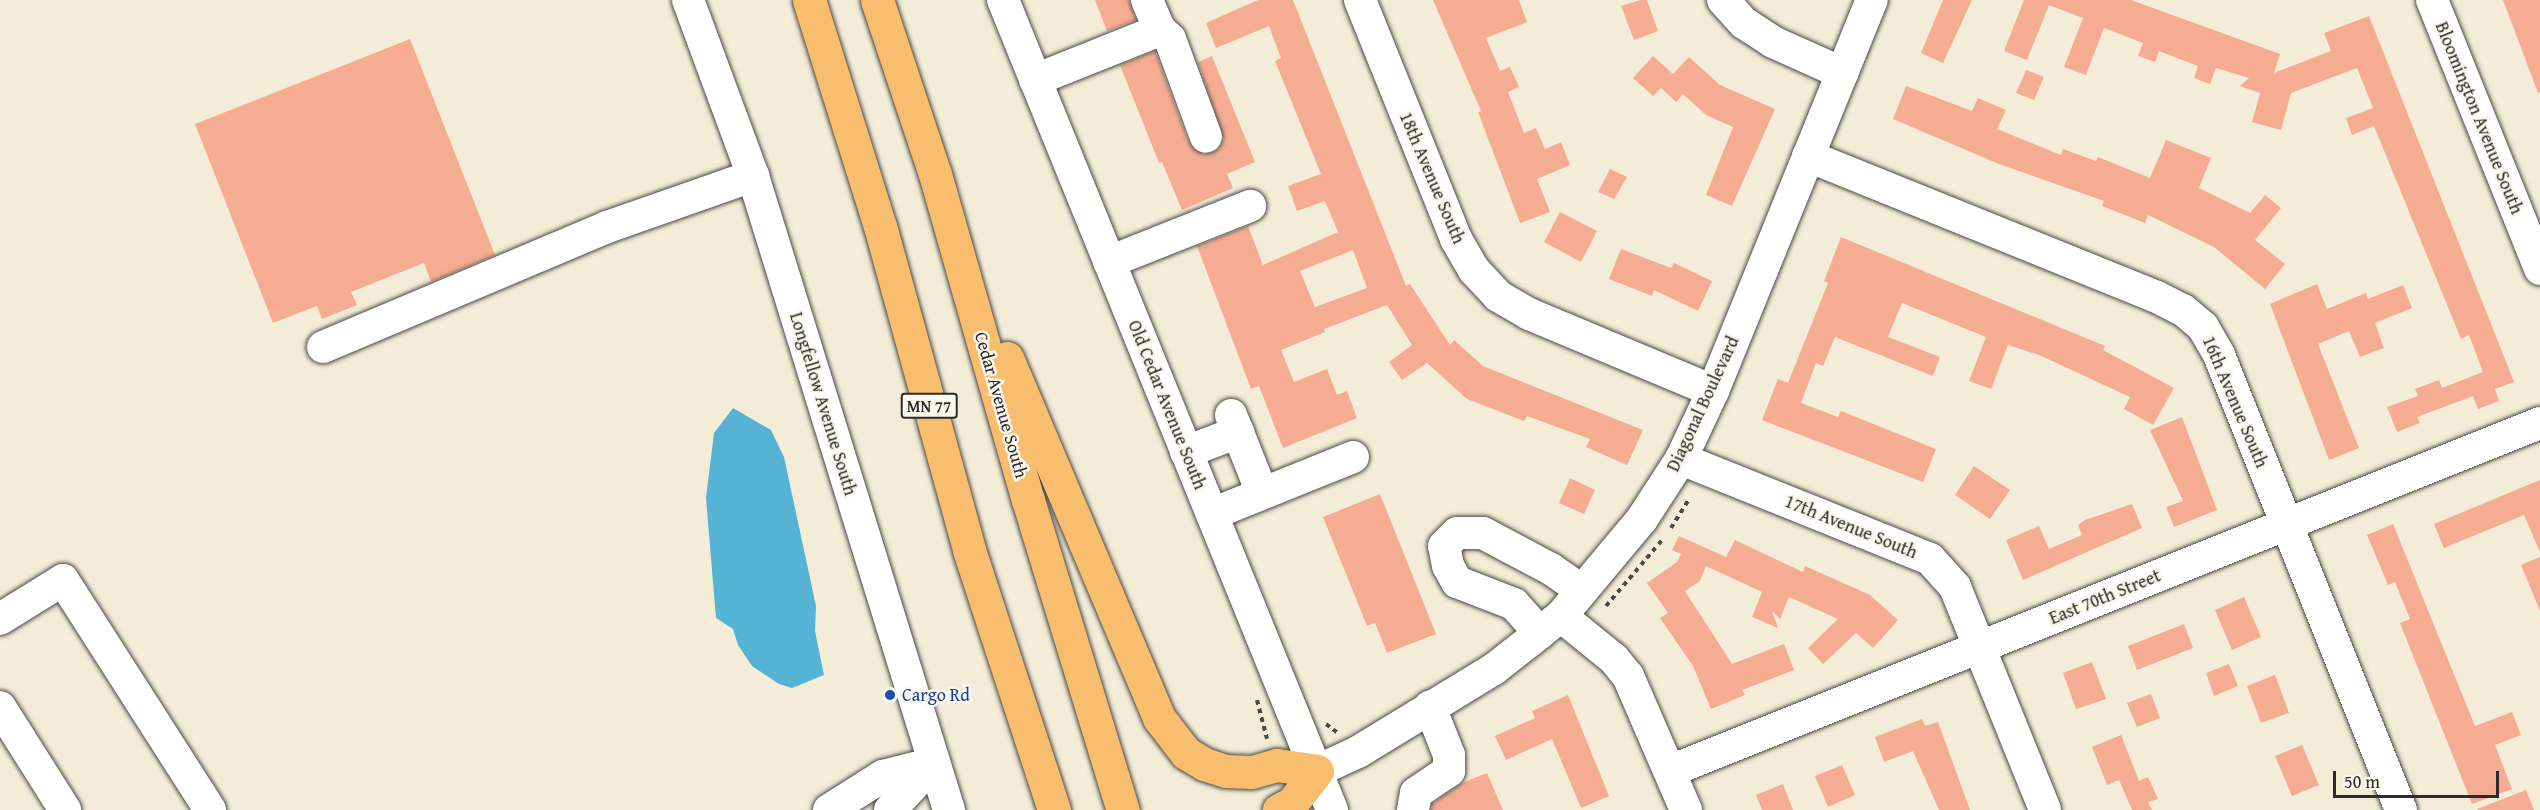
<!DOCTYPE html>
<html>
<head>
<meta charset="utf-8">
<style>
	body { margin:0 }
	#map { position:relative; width:2540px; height:810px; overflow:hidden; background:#f3edd7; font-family:"Gentium Book Plus",serif }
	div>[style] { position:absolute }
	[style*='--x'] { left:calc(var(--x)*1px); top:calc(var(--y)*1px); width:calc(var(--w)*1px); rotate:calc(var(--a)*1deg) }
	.water>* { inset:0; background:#55b3d4 }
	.building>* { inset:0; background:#f6ac92 }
	.path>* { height:4px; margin-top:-2px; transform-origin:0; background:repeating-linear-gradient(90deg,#494845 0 4.5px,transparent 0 9px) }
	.roads { filter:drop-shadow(0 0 2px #494845) drop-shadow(0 0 2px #494845) }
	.minor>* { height:32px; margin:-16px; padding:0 16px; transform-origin:16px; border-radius:16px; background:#fff }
	.highway>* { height:33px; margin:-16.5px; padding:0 16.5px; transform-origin:16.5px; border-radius:16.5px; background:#f9be6d }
	.dots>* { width:16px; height:16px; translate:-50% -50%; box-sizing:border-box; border:3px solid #fbf7ec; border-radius:50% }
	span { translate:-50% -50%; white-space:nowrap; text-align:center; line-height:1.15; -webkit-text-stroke:5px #fbf7ec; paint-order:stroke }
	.shield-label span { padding:2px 4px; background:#fbf7ec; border:2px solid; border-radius:4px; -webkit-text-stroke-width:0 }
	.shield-label { font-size:16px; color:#2b2b2b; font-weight:700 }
	.street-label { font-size:18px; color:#2b2b2b }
	.transit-label { font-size:18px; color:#164399 }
	.left { translate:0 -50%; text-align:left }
	.scale { position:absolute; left:2333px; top:771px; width:166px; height:27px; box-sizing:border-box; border:3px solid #2b2b2b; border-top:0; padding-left:8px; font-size:18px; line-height:21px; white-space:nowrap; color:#2b2b2b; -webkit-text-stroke:4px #fbf7ec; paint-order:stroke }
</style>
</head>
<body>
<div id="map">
	<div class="water">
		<div style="clip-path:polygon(733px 408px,771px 430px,784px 457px,816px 606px,815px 631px,824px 675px,792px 688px,779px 684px,752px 666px,738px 645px,733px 629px,716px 618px,706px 498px,714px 433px)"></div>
	</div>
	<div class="building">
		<div style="clip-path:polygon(1095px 0,1129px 0,1136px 20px,1107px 31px)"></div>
		<div style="clip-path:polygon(evenodd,1258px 0,1293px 0,1406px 286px,1410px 284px,1450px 345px,1454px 340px,1483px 366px,1643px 430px,1627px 465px,1586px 447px,1590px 439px,1527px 416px,1524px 421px,1467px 399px,1427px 363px,1402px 380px,1389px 362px,1412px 345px,1387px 305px,1324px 329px,1325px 332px,1281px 350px,1294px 382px,1327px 369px,1337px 395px,1347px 391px,1357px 418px,1283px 448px,1259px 386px,1251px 389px,1197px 246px,1248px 226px,1263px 265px,1338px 232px,1325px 201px,1297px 211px,1288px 186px,1321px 174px,1275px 61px,1281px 58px,1269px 26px,1216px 48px,1206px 23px,1258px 0,1353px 250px,1367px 288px,1315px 307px,1300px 271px,1353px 250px)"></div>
		<div style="clip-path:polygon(1433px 0,1519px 0,1527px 22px,1486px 38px,1500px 71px,1510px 67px,1519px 87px,1508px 92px,1524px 133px,1536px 128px,1545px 149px,1561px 142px,1570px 165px,1537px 179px,1550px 212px,1520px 223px,1478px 112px,1481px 111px)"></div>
		<div style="clip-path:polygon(1640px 0,1647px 0,1658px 31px,1634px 40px,1621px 6px)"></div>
		<div style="clip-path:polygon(1943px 0,1972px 0,1943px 63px,1921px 53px)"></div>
		<div style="clip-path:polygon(2024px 0,2131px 0,2280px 54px,2274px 73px,2331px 51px,2324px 33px,2369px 16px,2514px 382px,2495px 389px,2499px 401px,2478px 409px,2473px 396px,2417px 417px,2420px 423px,2397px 432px,2387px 407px,2418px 396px,2415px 389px,2439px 380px,2442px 388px,2483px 372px,2469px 335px,2461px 339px,2374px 126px,2352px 135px,2346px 118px,2373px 108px,2357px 68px,2291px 93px,2281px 130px,2252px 122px,2260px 93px,2240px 86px,2249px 78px,2216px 68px,2210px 84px,2194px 78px,2198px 66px,2159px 51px,2155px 62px,2138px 56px,2143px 43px,2104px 28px,2086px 75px,2064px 67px,2083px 18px,2049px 5px,2027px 60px,2004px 51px)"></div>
		<div style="clip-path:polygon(2503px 0,2540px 0,2540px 92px,2538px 93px)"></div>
		<div style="clip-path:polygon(410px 39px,495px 255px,431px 282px,424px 263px,351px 292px,357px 305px,322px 319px,317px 306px,273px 323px,195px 124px)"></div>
		<div style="clip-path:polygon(1155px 51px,1189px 143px,1204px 155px,1219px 149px,1224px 139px,1198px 62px,1212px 56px,1255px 162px,1227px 174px,1233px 188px,1182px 210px,1162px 162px,1159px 163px,1120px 65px)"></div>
		<div style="clip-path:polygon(1653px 56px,1673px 74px,1689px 57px,1720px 85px,1775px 109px,1732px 206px,1706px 195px,1733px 127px,1706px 115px,1683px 94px,1676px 102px,1661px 88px,1653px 96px,1633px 78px)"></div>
		<div style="clip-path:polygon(2026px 70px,2044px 77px,2034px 100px,2016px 93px)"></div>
		<div style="clip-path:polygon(1906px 86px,1972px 111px,1978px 98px,2006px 110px,1997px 129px,2061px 155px,2063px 149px,2096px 161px,2098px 157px,2150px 178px,2166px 140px,2211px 158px,2199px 188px,2250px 213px,2265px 195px,2281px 208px,2255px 240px,2285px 264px,2265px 289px,2214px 247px,2148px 215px,2145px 223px,2102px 206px,2104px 201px,1999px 164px,1893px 119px)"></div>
		<div style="clip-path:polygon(1610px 169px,1627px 177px,1614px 199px,1598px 192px)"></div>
		<div style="clip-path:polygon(1560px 212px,1597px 231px,1581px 262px,1544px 242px)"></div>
		<div style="clip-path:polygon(1841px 237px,2105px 346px,2103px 350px,2174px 388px,2153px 425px,2124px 409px,2130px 397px,2039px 355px,2008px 345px,1991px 389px,1969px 381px,1986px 337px,1902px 303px,1888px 337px,1940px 357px,1933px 376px,1835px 337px,1823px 366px,1816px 363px,1801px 403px,1838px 417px,1841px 411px,1936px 449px,1923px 482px,1762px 420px,1778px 379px,1788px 383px,1828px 283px,1824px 281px)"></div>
		<div style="clip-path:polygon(1621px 249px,1671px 268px,1674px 263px,1712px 281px,1698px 311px,1654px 290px,1652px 296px,1609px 279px)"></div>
		<div style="clip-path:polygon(2317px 284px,2327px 309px,2366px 293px,2368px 299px,2403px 285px,2412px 308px,2375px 323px,2384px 348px,2360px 357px,2349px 331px,2318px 344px,2359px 448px,2329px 460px,2270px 304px)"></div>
		<div style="clip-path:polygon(2182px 417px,2217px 510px,2174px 527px,2166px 507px,2183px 501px,2150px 430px)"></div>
		<div style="clip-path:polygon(1974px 466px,2010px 490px,1990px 519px,1955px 495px)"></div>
		<div style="clip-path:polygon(1570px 478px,1595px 490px,1584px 514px,1559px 503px)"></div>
		<div style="clip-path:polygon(2540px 480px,2540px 552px,2524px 515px,2444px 548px,2434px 524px)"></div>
		<div style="clip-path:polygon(1380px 494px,1436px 634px,1387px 653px,1375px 623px,1367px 626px,1323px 517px)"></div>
		<div style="clip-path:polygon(2132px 504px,2142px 528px,2023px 580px,2006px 540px,2039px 526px,2049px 549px,2082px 535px,2078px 525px,2085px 520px)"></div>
		<div style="clip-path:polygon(2393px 524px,2475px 726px,2512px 712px,2521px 735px,2495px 745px,2512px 789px,2472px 804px,2400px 623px,2410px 619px,2395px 582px,2388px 585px,2367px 535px)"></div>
		<div style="clip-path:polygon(1679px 536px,1726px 557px,1735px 540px,1803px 572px,1805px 566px,1870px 595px,1898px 620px,1873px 648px,1856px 633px,1823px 664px,1808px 648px,1838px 619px,1789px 597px,1780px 619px,1772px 611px,1778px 628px,1752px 617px,1762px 592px,1706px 566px,1700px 581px,1685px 591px,1732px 664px,1784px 644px,1794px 670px,1742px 690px,1745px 695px,1711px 709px,1693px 666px,1660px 618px,1668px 613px,1647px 583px,1677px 562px,1681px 554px,1672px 550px)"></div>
		<div style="clip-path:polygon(2540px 557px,2540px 611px,2521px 565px)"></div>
		<div style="clip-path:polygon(2244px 597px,2261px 637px,2232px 650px,2215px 610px)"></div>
		<div style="clip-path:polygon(2184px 624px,2193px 648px,2137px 670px,2128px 646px)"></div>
		<div style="clip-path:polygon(2092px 662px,2106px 699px,2076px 709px,2063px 673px)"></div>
		<div style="clip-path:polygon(2229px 664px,2238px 686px,2214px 696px,2206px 673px)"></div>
		<div style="clip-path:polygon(2275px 675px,2289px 713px,2261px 723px,2247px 686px)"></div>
		<div style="clip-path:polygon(2151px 694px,2160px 718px,2137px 727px,2127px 703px)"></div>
		<div style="clip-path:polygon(1568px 695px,1609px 796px,1581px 808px,1552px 739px,1506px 760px,1495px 736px,1535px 718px,1532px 711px)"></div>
		<div style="clip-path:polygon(1922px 719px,1925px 726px,1938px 722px,1970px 810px,1939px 810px,1913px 751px,1884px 762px,1875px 737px)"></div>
		<div style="clip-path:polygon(2121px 735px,2139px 781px,2148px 777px,2158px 799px,2148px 802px,2152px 810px,2132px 810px,2119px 780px,2107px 785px,2092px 747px)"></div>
		<div style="clip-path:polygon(2302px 745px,2319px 785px,2292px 796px,2275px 756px)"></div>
		<div style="clip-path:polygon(1842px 765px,1855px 795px,1828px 807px,1815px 776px)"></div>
		<div style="clip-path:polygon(1487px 773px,1503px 810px,1431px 810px,1432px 804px,1462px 783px)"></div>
		<div style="clip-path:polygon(1783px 784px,1793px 810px,1762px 810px,1756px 795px)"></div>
		<div style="clip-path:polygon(2526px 790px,2534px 810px,2478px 810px,2477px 809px)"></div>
	</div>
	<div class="path">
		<div style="--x:1671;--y:528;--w:32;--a:-58"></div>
		<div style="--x:1606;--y:606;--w:88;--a:-49.6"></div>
		<div style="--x:1257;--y:700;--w:40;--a:75.6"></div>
		<div style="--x:1326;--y:724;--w:15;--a:37"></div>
	</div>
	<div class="roads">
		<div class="minor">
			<div style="--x:688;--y:0;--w:188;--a:69.7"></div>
			<div style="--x:753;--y:176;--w:664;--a:72.82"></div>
			<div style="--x:1003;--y:0;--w:874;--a:67.89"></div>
			<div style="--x:1147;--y:0;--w:33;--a:67"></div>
			<div style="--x:1160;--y:30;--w:13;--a:42"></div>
			<div style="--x:1170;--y:39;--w:104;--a:69.8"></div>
			<div style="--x:1360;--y:0;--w:258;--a:68.1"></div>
			<div style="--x:1456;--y:239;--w:36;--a:60"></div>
			<div style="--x:1474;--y:270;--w:35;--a:47"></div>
			<div style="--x:1498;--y:296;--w:36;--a:30"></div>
			<div style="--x:1529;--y:314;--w:199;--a:22.7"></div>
			<div style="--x:1723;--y:0;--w:31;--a:48"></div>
			<div style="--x:1744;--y:23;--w:35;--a:33"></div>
			<div style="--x:1773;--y:42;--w:76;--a:24.2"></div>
			<div style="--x:2432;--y:0;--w:290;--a:68.1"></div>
			<div style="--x:1035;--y:80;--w:135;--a:-21.8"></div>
			<div style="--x:1808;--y:156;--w:376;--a:22"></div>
			<div style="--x:2157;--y:297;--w:29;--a:27"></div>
			<div style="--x:2183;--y:310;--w:26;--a:40"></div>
			<div style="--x:2203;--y:327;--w:32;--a:60"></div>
			<div style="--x:2219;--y:355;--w:490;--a:68.2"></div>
			<div style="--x:1109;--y:262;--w:152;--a:-21.7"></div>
			<div style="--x:323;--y:347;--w:308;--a:-22.9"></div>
			<div style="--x:607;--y:227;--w:155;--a:-19.3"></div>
			<div style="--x:1231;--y:415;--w:84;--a:68.3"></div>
			<div style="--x:1186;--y:452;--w:56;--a:-21"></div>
			<div style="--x:1681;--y:459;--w:268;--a:21.9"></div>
			<div style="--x:1930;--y:559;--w:38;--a:48"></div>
			<div style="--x:1955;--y:587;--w:240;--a:68"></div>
			<div style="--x:1212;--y:514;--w:152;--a:-22"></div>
			<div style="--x:1561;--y:616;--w:68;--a:39.1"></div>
			<div style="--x:1614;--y:659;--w:22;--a:51"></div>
			<div style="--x:1628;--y:676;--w:146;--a:66.6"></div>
			<div style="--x:0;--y:619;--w:74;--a:-31.8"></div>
			<div style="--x:63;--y:580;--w:273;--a:57.4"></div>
			<div style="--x:1540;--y:633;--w:39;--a:-132"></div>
			<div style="--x:1514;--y:604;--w:61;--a:-158.9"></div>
			<div style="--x:1457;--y:582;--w:18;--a:-119"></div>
			<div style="--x:1448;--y:566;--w:20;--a:-101"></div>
			<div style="--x:1444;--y:546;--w:18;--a:-45"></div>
			<div style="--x:1457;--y:533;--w:26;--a:0"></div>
			<div style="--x:1483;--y:533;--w:77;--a:27.9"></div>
			<div style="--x:1551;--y:569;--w:38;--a:35"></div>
			<div style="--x:0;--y:707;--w:122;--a:57.7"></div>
			<div style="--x:1317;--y:771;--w:45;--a:-24.9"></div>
			<div style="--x:1358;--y:752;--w:159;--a:-31.4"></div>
			<div style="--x:1494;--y:669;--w:47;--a:-38.1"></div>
			<div style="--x:1531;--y:640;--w:38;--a:-39"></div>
			<div style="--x:1561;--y:616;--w:126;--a:-50.1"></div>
			<div style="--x:1642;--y:519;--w:72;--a:-57"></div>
			<div style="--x:1681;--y:459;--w:75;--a:-64.8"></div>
			<div style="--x:1713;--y:391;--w:422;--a:-67.9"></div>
			<div style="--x:1670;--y:771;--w:937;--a:-21.8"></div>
			<div style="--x:829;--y:810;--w:64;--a:-32.2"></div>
			<div style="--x:883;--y:776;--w:53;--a:-14.3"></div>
			<div style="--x:890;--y:810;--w:64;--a:-46.9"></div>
			<div style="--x:1413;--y:810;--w:17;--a:-80"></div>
			<div style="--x:1416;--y:793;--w:40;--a:-34"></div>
			<div style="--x:1449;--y:771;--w:16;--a:-90"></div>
			<div style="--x:1449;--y:755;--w:52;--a:-111.6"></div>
		</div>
		<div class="highway">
			<div style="--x:809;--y:0;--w:237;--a:72.6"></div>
			<div style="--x:880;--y:226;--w:336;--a:74.6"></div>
			<div style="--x:969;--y:550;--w:274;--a:71.9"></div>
			<div style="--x:877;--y:0;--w:183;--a:71.6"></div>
			<div style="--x:935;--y:174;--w:339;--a:74.1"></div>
			<div style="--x:1028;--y:500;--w:324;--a:73"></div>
			<div style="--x:1007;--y:358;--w:391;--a:67.1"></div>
			<div style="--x:1159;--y:718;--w:44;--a:52.4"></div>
			<div style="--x:1186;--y:753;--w:21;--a:31"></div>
			<div style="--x:1204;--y:764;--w:23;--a:18"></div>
			<div style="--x:1226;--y:771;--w:26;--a:2"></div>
			<div style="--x:1252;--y:772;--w:26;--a:-16"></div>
			<div style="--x:1277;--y:765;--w:40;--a:8.5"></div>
			<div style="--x:1317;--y:771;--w:41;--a:128"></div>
			<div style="--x:1292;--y:803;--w:15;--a:152"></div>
		</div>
	</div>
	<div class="dots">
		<div style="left:890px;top:695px;background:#1a4fb4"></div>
	</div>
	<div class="shield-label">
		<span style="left:929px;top:406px">MN 77</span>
	</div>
	<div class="street-label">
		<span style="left:2479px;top:118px;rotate:68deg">Bloomington Avenue South</span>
		<span style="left:1432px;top:178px;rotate:67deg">18th Avenue South</span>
		<span style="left:2235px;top:402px;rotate:67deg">16th Avenue South</span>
		<span style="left:823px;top:404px;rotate:73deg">Longfellow Avenue South</span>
		<span style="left:1703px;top:404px;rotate:-65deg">Diagonal Boulevard</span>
		<span style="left:1001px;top:405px;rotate:74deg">Cedar Avenue South</span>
		<span style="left:1167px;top:405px;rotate:68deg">Old Cedar Avenue South</span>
		<span style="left:1851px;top:527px;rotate:22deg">17th Avenue South</span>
		<span style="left:2105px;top:597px;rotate:-22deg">East 70th Street</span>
	</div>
	<div class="transit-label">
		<span class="left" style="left:902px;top:695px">Cargo Rd</span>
	</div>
	<div class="scale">50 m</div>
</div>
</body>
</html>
